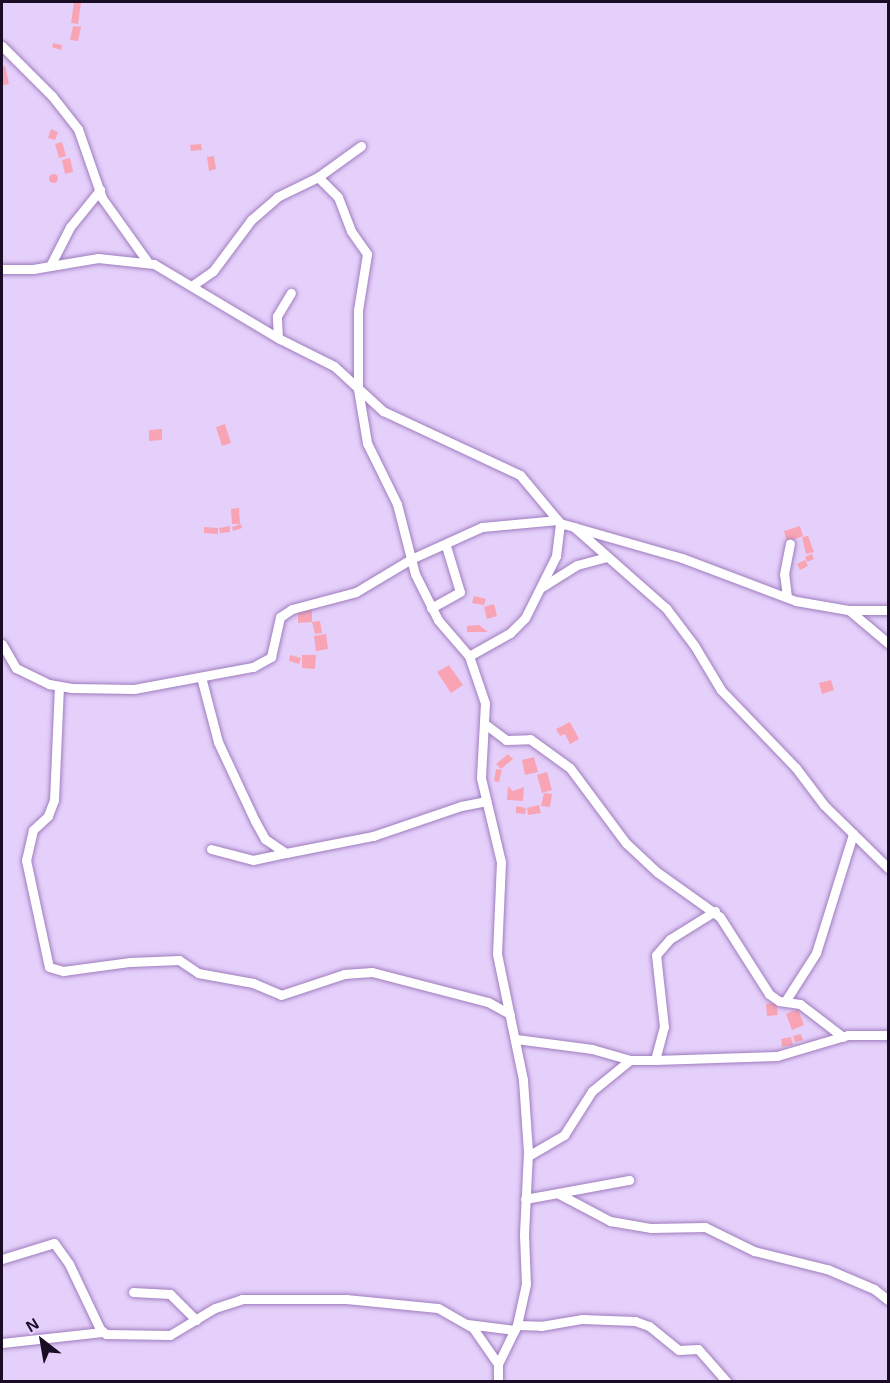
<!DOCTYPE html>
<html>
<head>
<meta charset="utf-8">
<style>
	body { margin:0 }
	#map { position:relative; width:890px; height:1383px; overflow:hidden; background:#e5d0fb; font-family:Arial,sans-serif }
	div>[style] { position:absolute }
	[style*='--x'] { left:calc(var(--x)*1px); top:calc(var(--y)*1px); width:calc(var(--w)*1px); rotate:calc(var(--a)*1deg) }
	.building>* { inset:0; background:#f9a4b4 }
	.round { border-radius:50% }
	.roads { filter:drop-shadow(0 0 2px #9f7dbe) drop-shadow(0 0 2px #9f7dbe) }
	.minor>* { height:9px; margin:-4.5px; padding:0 4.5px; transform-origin:4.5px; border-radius:4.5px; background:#fff }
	span { translate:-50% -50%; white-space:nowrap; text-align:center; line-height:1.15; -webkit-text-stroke:6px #e5d0fb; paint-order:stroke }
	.frame { position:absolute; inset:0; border:3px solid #190c24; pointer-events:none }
	.north { position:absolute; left:12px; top:1311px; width:60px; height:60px; -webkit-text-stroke:4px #e5d0fb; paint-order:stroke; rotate:329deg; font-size:16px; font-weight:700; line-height:24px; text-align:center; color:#190c24 }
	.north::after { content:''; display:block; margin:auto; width:21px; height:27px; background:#190c24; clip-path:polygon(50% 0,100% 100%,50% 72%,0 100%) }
</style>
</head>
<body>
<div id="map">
	<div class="building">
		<div style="clip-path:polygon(74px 2px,81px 3px,78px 24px,71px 23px)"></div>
		<div style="clip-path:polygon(73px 26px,81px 27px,78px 41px,70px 40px)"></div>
		<div style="clip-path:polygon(53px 43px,62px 45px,61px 50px,52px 47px)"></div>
		<div style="clip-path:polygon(5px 66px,9px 84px,3px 85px,2px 67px)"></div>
		<div style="clip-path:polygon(51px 129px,58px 132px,55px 140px,48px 138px)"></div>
		<div style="clip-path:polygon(62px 142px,66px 156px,59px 158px,55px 144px)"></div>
		<div style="clip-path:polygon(201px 144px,202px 150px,191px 151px,190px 145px)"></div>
		<div style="clip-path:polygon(214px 156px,216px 169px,209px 171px,207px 157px)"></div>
		<div style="clip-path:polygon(70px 158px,73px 172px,65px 174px,62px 160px)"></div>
		<div class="round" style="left:48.5px;top:173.5px;width:9px;height:9px"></div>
		<div style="clip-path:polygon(225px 424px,231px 443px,222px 446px,216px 427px)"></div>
		<div style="clip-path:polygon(162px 429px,162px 440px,149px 441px,149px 430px)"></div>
		<div style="clip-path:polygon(239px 508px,240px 524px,232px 524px,231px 509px)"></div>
		<div style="clip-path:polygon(241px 524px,242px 528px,233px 531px,232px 527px)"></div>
		<div style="clip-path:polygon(230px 526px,230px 532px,220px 533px,219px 528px)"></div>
		<div style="clip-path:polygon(800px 526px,803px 536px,787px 542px,784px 531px)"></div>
		<div style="clip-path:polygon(204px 527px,218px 528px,218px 534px,204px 533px)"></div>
		<div style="clip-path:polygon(808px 536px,814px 552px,806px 554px,802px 537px)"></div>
		<div style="clip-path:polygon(812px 554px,814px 559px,807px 562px,805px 557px)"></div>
		<div style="clip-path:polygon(805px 560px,808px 566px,800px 570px,797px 564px)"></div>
		<div style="clip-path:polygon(474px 596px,486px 599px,484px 605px,472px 603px)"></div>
		<div style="clip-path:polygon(494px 604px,497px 616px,487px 619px,484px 607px)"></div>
		<div style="clip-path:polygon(312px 609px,312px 622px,320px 621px,322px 633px,315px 634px,312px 622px,298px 623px,298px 610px)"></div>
		<div style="clip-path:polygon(479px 625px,488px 632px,467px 632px,467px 626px)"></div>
		<div style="clip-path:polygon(326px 634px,328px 649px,316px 651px,314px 636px)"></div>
		<div style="clip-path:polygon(290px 655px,301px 658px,299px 664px,289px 661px)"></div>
		<div style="clip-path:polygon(302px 655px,316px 655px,315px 669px,302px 668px)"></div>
		<div style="clip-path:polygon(449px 665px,463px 685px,451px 693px,437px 672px)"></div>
		<div style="clip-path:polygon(831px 680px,834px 690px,822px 694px,819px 683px)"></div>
		<div style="clip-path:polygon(570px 722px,579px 739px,570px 744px,565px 734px,560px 736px,556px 729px)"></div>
		<div style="clip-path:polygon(508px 754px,513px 759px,501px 769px,496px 764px)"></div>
		<div style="clip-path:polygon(534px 757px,538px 772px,525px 775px,522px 760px)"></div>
		<div style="clip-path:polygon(496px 769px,502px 770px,499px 782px,494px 781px)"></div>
		<div style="clip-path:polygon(547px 772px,552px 790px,542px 793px,537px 775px)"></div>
		<div style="clip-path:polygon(508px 786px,513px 791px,524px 787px,523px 801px,507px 800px)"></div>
		<div style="clip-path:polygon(544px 793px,552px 794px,550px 807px,541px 806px)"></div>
		<div style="clip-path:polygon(539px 805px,541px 813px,528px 815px,527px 808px)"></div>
		<div style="clip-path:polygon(516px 806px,526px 808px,525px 814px,516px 813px)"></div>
		<div style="clip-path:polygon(776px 1002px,778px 1015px,767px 1016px,766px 1004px)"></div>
		<div style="clip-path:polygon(798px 1009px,804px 1025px,792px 1030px,786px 1014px)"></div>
		<div style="clip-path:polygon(801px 1034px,803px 1040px,795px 1042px,793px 1036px)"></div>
		<div style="clip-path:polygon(791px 1037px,793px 1045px,782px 1047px,781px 1039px)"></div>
	</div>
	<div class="roads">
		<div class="minor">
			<div style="--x:2;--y:46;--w:71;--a:45"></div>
			<div style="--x:52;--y:96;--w:42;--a:51.8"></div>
			<div style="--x:78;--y:129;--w:73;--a:70.8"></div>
			<div style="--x:102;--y:198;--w:77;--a:54.5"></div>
			<div style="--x:318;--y:177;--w:28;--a:45"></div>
			<div style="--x:338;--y:197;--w:36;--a:69"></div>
			<div style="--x:351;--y:231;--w:28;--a:55"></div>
			<div style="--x:367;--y:254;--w:57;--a:99.1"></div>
			<div style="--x:358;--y:310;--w:79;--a:90"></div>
			<div style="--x:358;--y:389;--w:55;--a:80.5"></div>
			<div style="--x:367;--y:443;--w:68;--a:63.8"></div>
			<div style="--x:397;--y:504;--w:72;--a:75.6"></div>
			<div style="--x:415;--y:574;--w:51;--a:63.4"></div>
			<div style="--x:438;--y:620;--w:48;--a:49.3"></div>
			<div style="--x:469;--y:656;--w:50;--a:71.2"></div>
			<div style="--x:485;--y:703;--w:75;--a:93.1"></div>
			<div style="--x:481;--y:778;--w:86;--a:76.6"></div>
			<div style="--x:501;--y:862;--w:92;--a:92.5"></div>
			<div style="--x:497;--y:954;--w:129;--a:78.3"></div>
			<div style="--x:523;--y:1080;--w:72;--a:86"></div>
			<div style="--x:528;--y:1152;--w:83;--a:92.8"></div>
			<div style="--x:524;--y:1235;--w:49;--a:87.7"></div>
			<div style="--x:526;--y:1284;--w:42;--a:102.4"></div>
			<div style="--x:517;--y:1325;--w:43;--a:116"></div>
			<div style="--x:50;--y:266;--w:44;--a:-62.9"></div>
			<div style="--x:70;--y:227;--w:48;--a:-51"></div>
			<div style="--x:2;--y:269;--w:31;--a:0"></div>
			<div style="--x:33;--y:269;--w:66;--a:-9.6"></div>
			<div style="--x:98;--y:258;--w:56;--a:6.1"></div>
			<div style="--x:154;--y:264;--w:147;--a:30.8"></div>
			<div style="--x:280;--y:339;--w:60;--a:26.6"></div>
			<div style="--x:334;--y:366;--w:67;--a:42.6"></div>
			<div style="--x:383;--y:411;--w:151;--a:25"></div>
			<div style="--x:520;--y:475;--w:62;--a:50.2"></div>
			<div style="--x:560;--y:523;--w:127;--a:16"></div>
			<div style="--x:682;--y:558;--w:122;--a:20.7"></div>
			<div style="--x:796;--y:601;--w:53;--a:9.8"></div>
			<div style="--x:848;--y:610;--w:40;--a:0"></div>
			<div style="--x:193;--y:285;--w:24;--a:-35"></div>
			<div style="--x:213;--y:271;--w:64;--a:-53.3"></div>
			<div style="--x:251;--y:220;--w:35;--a:-41"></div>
			<div style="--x:277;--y:197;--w:46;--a:-26"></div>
			<div style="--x:318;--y:177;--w:53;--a:-35.8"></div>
			<div style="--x:278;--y:338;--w:22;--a:-93"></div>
			<div style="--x:277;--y:316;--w:27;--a:-59"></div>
			<div style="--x:574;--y:527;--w:123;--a:41.4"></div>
			<div style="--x:666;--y:608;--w:46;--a:52.9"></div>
			<div style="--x:694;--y:645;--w:52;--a:59"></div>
			<div style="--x:721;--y:690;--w:108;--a:46.1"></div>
			<div style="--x:796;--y:768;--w:46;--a:52.9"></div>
			<div style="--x:824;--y:805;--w:90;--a:44.5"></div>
			<div style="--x:542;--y:587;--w:41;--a:-32.2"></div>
			<div style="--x:577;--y:565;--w:31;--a:-15"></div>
			<div style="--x:787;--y:597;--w:23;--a:-97"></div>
			<div style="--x:784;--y:574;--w:31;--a:-79"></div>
			<div style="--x:431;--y:608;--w:33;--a:-29"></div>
			<div style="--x:460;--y:592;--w:48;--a:-106.9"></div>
			<div style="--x:850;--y:611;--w:50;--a:40.1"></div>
			<div style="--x:2;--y:644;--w:28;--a:60"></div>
			<div style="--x:16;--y:668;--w:37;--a:26"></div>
			<div style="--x:49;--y:684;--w:23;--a:10"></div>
			<div style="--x:72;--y:688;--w:62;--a:0.9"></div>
			<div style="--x:134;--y:689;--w:121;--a:-10.5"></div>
			<div style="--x:253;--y:667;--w:21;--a:-29"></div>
			<div style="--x:271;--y:657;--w:41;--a:-77.3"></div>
			<div style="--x:280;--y:617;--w:14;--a:-34"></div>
			<div style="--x:292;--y:609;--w:66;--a:-14.9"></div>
			<div style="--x:356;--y:592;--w:64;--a:-31"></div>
			<div style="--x:411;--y:559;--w:78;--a:-24.3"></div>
			<div style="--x:482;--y:527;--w:76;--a:-5.3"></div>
			<div style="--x:469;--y:656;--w:47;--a:-29.3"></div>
			<div style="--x:510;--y:633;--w:21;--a:-45"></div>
			<div style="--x:525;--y:618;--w:69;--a:-63.4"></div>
			<div style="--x:556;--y:556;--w:33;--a:-83"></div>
			<div style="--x:201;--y:677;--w:67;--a:75.3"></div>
			<div style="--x:218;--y:742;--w:87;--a:64.9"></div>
			<div style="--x:255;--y:821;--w:21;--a:61"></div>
			<div style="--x:265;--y:839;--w:25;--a:34"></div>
			<div style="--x:286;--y:853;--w:89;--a:-11.1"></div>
			<div style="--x:373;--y:836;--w:93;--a:-18.8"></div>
			<div style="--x:461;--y:806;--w:26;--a:-11"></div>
			<div style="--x:59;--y:686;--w:114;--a:92.5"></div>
			<div style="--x:54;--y:800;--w:17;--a:111"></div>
			<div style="--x:48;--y:816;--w:21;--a:137"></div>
			<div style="--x:33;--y:830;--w:31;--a:103"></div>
			<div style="--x:26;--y:860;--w:109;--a:77.9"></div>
			<div style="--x:49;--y:967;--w:15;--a:16"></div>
			<div style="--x:63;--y:971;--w:68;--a:-7.7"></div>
			<div style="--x:130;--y:962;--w:49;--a:-2.3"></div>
			<div style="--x:179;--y:960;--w:23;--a:34"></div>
			<div style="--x:198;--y:973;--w:56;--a:10.3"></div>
			<div style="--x:253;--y:983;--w:30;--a:23"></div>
			<div style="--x:281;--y:995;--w:66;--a:-18.4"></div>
			<div style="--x:344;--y:974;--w:28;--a:-4"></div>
			<div style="--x:372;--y:972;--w:120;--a:14.5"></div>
			<div style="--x:488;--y:1002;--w:25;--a:29"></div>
			<div style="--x:485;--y:724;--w:26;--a:37"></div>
			<div style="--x:506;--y:740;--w:24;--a:-2"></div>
			<div style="--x:530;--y:739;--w:49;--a:35.9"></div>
			<div style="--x:570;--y:768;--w:94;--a:53.3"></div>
			<div style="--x:626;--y:843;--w:42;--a:43.1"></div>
			<div style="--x:657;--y:872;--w:77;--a:35.5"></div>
			<div style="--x:720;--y:917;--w:91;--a:57.5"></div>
			<div style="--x:769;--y:994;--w:12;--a:35"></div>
			<div style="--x:779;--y:1001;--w:21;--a:8"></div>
			<div style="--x:800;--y:1004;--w:54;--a:37.5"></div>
			<div style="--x:211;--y:849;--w:43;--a:14.7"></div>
			<div style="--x:253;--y:860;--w:34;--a:-12"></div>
			<div style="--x:786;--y:1000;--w:56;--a:-57.4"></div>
			<div style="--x:816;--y:953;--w:125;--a:-72.7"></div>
			<div style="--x:516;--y:1039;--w:77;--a:7.5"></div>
			<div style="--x:592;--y:1049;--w:40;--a:16"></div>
			<div style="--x:630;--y:1060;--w:25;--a:0"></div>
			<div style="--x:655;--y:1060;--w:122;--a:-1.9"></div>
			<div style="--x:777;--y:1056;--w:74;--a:-16.5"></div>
			<div style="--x:848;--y:1035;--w:40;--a:0"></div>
			<div style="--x:655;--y:1060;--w:34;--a:-75"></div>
			<div style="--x:664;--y:1027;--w:72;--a:-96.3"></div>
			<div style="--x:656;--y:955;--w:21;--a:-49"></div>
			<div style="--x:670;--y:939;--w:53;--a:-31.9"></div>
			<div style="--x:528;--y:1156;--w:42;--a:-30.3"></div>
			<div style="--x:564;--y:1135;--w:52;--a:-57.5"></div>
			<div style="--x:592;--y:1091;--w:49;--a:-39.2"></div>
			<div style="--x:559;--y:1194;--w:58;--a:27.9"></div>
			<div style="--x:610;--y:1221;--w:42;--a:9.7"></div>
			<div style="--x:651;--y:1228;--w:54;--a:-1.1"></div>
			<div style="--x:705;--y:1227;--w:55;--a:26.1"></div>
			<div style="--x:754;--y:1251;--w:75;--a:13.9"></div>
			<div style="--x:827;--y:1269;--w:51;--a:23.1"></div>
			<div style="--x:874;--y:1289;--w:18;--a:38"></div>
			<div style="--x:525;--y:1199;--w:106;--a:-10.4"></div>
			<div style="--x:2;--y:1259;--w:54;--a:-17.1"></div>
			<div style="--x:54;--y:1243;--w:26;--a:54"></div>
			<div style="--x:69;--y:1264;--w:72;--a:64.5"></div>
			<div style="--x:100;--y:1329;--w:8;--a:40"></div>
			<div style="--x:106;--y:1334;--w:64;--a:0.9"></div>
			<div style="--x:170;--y:1335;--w:52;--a:-31"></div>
			<div style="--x:215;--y:1308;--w:28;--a:-18"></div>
			<div style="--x:242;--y:1299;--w:104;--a:0"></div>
			<div style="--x:346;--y:1299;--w:92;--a:5.6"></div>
			<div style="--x:438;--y:1308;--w:40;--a:29.7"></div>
			<div style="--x:473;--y:1328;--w:44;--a:55.2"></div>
			<div style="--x:498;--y:1364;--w:18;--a:90"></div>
			<div style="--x:133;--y:1292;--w:37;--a:3"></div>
			<div style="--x:170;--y:1294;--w:37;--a:45"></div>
			<div style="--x:467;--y:1324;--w:48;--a:7.1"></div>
			<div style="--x:517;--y:1325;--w:24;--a:2"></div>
			<div style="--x:541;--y:1326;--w:42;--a:-9.7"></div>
			<div style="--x:582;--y:1319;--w:53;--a:2.2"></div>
			<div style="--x:635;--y:1321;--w:15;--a:20"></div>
			<div style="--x:649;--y:1326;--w:38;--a:39"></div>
			<div style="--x:679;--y:1350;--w:19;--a:-3"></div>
			<div style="--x:698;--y:1349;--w:44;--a:48.7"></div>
			<div style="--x:2;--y:1343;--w:101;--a:-6.3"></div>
		</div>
	</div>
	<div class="frame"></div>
	<div class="north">N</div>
</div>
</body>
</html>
